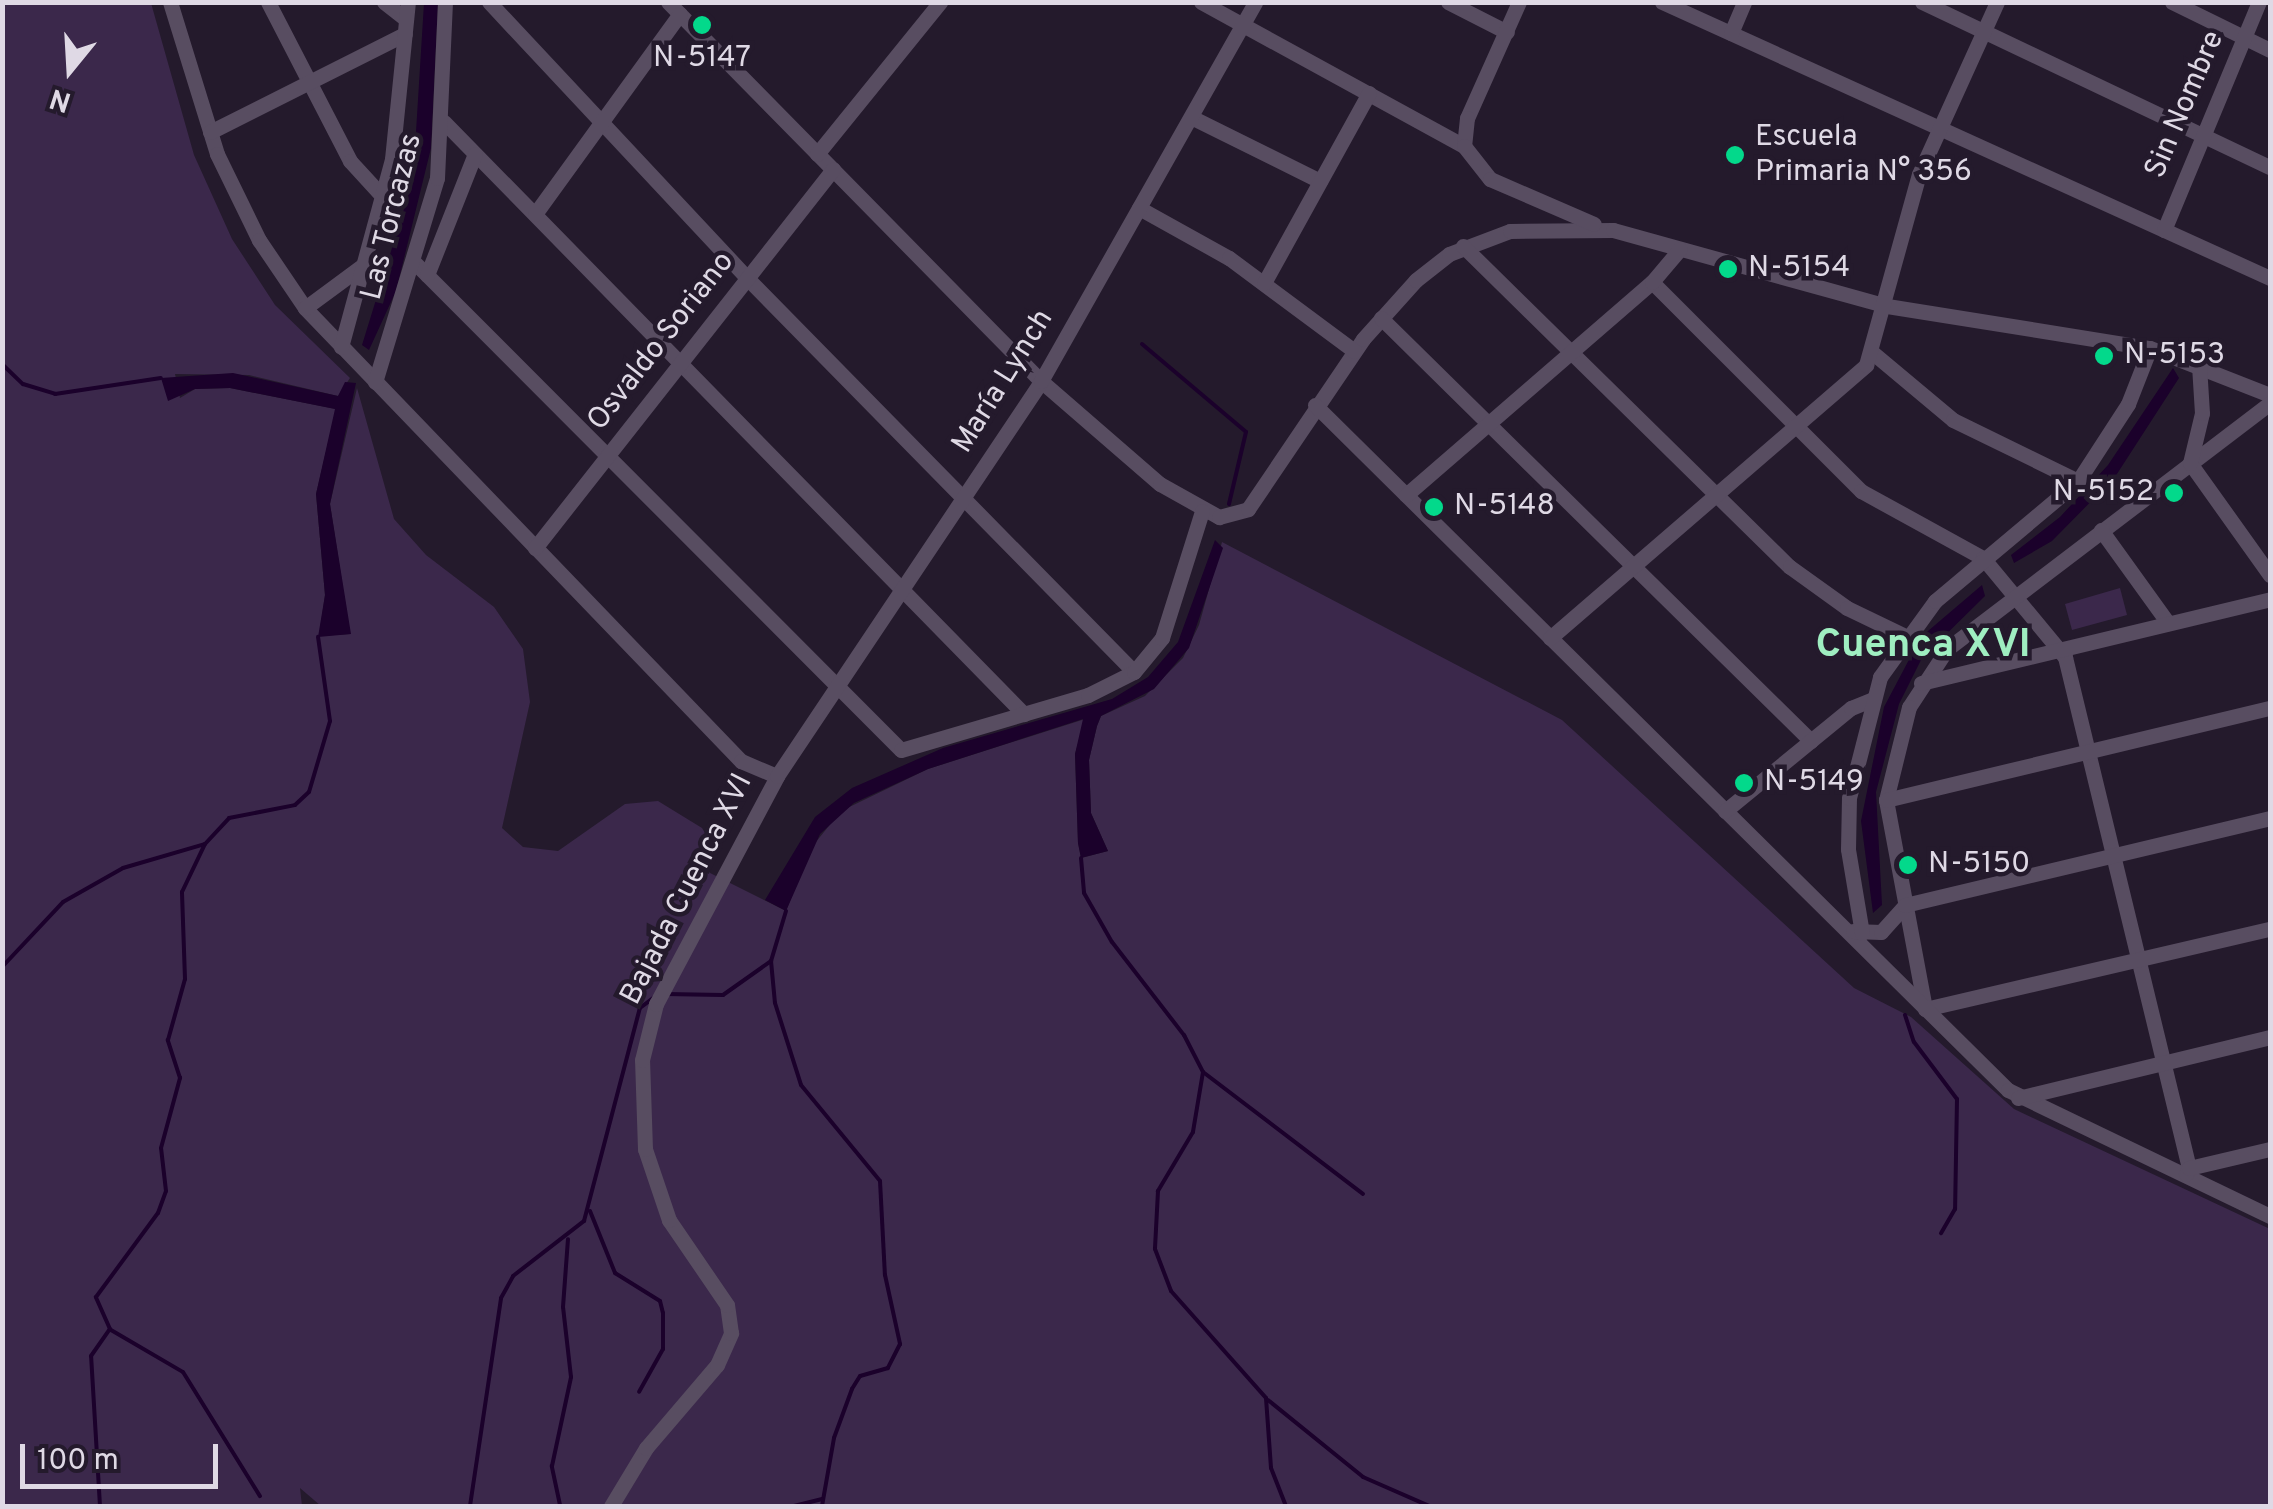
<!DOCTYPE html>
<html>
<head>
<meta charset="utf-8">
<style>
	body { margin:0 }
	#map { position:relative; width:2273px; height:1509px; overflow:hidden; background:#241a2c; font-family:Overpass,sans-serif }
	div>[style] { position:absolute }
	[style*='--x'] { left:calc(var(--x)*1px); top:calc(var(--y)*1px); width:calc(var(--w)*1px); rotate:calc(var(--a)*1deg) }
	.green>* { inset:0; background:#3b284b }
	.water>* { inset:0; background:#1b012b }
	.stream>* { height:4px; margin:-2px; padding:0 2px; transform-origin:2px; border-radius:2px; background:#1b012b }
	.street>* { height:15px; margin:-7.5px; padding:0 7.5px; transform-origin:7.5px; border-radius:7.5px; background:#584d61 }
	.dots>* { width:28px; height:28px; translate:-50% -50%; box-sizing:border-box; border:5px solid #241a2c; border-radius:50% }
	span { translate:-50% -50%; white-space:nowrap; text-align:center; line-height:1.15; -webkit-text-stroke:9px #241a2c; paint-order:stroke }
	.poi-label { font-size:30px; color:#dfd9e5 }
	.left { translate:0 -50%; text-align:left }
	.right { translate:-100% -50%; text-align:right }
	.street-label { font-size:30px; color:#dfd9e5 }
	.district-label { font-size:40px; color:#9feec1; font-weight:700 }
	.frame { position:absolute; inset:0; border:5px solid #dfd9e5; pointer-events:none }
	.north { position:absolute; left:20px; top:20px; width:100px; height:100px; -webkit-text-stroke:8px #241a2c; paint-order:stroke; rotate:198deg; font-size:28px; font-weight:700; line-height:40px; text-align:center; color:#dfd9e5 }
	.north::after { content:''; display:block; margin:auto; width:35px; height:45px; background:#dfd9e5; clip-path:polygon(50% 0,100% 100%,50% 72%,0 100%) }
	.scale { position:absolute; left:20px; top:1444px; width:198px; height:45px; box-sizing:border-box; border:5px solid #dfd9e5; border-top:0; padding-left:12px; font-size:30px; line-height:35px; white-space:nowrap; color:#dfd9e5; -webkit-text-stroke:8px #241a2c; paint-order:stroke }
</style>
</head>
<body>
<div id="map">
	<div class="green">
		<div style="clip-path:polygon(3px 3px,151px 3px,194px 155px,232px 239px,275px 305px,350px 378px,338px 396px,249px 375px,175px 374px,180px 398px,195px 389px,230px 388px,336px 409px,316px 494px,325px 595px,319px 636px,350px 634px,330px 504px,357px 388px,394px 519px,426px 555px,494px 607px,523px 649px,530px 702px,502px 828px,523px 847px,558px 851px,625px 804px,658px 801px,702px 828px,710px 841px,710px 873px,786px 911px,811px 848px,841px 811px,928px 769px,1085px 719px,1075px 754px,1078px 843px,1081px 858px,1108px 851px,1091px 813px,1089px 760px,1097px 726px,1101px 716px,1145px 696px,1183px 658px,1199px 625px,1222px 542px,1562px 720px,1854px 988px,1911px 1017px,2014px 1109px,2270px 1229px,2270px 1506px,321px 1506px,300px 1488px,302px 1506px,3px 1506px)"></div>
		<div style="clip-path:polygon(2120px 588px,2127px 615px,2072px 630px,2065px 604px)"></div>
	</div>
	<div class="water">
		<div style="clip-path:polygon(424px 3px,438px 3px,431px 148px,396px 291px,369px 350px,362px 345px,413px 180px)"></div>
		<div style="clip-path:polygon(2173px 368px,2179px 378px,2115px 477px,2052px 541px,2014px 563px,2011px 555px,2060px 517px,2108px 465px)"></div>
		<div style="clip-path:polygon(233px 373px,338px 396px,345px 382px,356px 383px,330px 504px,351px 634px,318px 637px,325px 595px,316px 494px,335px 409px,230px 388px,195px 389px,168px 401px,161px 378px)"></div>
		<div style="clip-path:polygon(1215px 540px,1223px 548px,1189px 648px,1154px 689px,1101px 716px,1097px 726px,1089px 760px,1091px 813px,1108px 851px,1081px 858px,1078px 843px,1075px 754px,1083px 719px,928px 769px,854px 803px,820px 834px,786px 911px,765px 900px,815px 817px,852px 788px,943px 748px,1112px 699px,1148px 677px,1178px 642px)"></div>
		<div style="clip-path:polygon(1982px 585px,1985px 596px,1922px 658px,1899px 704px,1876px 792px,1882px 905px,1873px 913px,1861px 821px,1884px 707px,1921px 637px)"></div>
	</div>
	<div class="stream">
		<div style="--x:1142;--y:344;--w:136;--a:40.2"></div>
		<div style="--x:1246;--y:432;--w:74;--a:103.3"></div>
		<div style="--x:2;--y:364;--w:29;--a:44"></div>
		<div style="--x:23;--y:384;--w:34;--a:17"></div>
		<div style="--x:55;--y:394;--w:107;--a:-8.6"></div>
		<div style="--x:1081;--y:858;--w:35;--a:85"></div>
		<div style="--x:1084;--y:893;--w:56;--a:60.3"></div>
		<div style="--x:1112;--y:942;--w:118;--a:52.3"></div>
		<div style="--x:1184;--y:1035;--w:42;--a:62.8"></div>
		<div style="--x:1203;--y:1072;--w:201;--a:37.3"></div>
		<div style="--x:786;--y:911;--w:52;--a:106.7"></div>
		<div style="--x:771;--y:961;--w:42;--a:84.6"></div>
		<div style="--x:775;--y:1003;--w:86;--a:72.4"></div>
		<div style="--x:801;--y:1085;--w:124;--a:50.5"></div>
		<div style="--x:880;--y:1181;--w:94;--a:87"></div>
		<div style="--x:885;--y:1275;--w:71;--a:77.7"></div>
		<div style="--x:900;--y:1344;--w:27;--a:117"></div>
		<div style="--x:888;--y:1368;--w:29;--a:164"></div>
		<div style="--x:860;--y:1376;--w:15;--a:122"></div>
		<div style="--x:852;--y:1389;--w:52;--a:110.2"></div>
		<div style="--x:834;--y:1438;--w:69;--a:100"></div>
		<div style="--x:2;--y:967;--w:89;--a:-46.8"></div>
		<div style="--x:63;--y:902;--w:69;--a:-29.5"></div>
		<div style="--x:123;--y:868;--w:85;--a:-16.3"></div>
		<div style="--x:665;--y:994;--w:58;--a:1"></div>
		<div style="--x:723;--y:995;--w:59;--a:-35.3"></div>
		<div style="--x:1905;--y:1015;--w:28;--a:72"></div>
		<div style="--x:1914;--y:1042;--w:71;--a:53"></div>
		<div style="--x:1957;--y:1099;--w:110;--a:91"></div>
		<div style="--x:1955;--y:1209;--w:28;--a:120"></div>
		<div style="--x:1203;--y:1072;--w:61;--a:99.5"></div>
		<div style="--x:1193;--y:1132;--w:69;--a:120.7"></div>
		<div style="--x:1158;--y:1191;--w:58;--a:93"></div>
		<div style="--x:1155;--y:1249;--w:45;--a:69.1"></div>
		<div style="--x:1171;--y:1291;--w:143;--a:48.4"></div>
		<div style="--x:1266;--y:1398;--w:70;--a:85.9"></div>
		<div style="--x:1271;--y:1468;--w:41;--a:68.5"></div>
		<div style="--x:590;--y:1211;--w:67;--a:68"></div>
		<div style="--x:615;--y:1273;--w:53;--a:31.9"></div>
		<div style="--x:660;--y:1301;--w:12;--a:76"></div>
		<div style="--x:663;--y:1313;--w:36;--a:90"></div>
		<div style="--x:663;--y:1349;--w:49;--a:119.2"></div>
		<div style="--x:111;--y:1330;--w:83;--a:30.3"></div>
		<div style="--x:183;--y:1372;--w:146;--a:58.2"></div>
		<div style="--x:1268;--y:1400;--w:122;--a:39"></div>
		<div style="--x:1363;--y:1477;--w:72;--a:23.7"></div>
		<div style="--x:560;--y:1505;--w:40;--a:-102"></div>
		<div style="--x:552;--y:1466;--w:91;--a:-77.9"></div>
		<div style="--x:571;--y:1377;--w:70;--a:-96.5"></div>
		<div style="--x:563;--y:1307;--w:68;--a:-85.8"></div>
		<div style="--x:100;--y:1506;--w:150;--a:-93.4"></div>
		<div style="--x:91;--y:1356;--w:33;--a:-55"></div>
		<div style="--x:110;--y:1329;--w:35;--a:-114"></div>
		<div style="--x:96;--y:1297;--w:104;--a:-53.6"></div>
		<div style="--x:158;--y:1213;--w:23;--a:-70"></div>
		<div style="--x:166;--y:1191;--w:43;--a:-96.6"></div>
		<div style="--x:161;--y:1148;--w:73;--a:-74.8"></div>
		<div style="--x:180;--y:1078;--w:40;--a:-108"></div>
		<div style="--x:168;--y:1040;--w:63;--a:-74.4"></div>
		<div style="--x:185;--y:979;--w:87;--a:-92"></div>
		<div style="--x:182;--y:892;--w:53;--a:-64.4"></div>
		<div style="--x:205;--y:844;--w:35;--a:-47"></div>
		<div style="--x:229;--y:818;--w:67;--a:-11.1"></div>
		<div style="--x:295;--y:805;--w:19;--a:-43"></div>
		<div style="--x:309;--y:792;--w:74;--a:-73.5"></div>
		<div style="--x:330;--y:721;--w:85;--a:-98.1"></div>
		<div style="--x:470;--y:1506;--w:210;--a:-81.5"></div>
		<div style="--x:501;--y:1298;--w:25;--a:-61"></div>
		<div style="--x:513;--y:1276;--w:90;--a:-37.8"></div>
		<div style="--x:584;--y:1221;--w:220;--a:-75.3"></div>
		<div style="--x:640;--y:1008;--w:20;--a:-37"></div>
		<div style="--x:794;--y:1506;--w:29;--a:-14"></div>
	</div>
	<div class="street">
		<div style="--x:170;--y:2;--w:159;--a:72.8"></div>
		<div style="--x:217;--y:154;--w:96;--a:64"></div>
		<div style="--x:259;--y:240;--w:82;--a:55.9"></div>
		<div style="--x:305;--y:308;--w:629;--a:46.1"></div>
		<div style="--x:741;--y:761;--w:39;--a:23"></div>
		<div style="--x:268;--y:2;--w:179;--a:62.7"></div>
		<div style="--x:350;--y:161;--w:50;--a:47.4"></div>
		<div style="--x:384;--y:2;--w:28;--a:38"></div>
		<div style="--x:489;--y:2;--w:378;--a:46.9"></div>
		<div style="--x:747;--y:278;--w:552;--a:45.51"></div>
		<div style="--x:668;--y:2;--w:532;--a:45.46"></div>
		<div style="--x:1041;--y:381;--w:157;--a:40.9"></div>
		<div style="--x:1160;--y:484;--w:68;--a:29.2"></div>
		<div style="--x:1219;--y:517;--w:30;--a:-15"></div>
		<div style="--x:1248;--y:509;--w:205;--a:-55.9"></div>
		<div style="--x:1363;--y:339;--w:79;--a:-48.1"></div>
		<div style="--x:1416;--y:280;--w:42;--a:-38.2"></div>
		<div style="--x:1449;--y:254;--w:65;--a:-20.7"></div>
		<div style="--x:1510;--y:231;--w:103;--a:-0.6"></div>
		<div style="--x:1613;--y:230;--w:284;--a:15.5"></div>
		<div style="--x:1887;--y:306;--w:266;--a:9.1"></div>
		<div style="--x:2150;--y:348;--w:129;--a:21.4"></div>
		<div style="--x:1201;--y:2;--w:300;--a:28.7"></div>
		<div style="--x:1448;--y:2;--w:66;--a:27"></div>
		<div style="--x:1519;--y:2;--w:127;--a:114.1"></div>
		<div style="--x:1467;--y:118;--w:28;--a:96"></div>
		<div style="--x:1464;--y:146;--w:42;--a:51.8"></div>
		<div style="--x:1490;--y:179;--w:113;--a:23.4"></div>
		<div style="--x:1662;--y:2;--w:668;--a:24.42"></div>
		<div style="--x:1922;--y:2;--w:385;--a:25.4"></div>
		<div style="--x:2172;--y:2;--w:109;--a:26.1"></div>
		<div style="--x:1731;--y:33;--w:34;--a:-67"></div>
		<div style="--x:1191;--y:117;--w:144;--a:26.4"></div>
		<div style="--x:444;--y:122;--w:829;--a:45.59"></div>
		<div style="--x:210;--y:132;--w:218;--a:-26.7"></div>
		<div style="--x:817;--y:154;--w:196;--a:-51"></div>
		<div style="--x:1139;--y:208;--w:103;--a:29.1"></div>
		<div style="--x:1229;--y:258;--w:156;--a:36.6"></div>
		<div style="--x:535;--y:214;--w:247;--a:-54.1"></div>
		<div style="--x:2164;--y:230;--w:247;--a:-67.4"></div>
		<div style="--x:1463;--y:246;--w:458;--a:44.5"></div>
		<div style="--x:1790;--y:567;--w:70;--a:35.7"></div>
		<div style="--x:1847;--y:608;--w:64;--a:25.8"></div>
		<div style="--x:414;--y:262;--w:689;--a:45.06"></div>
		<div style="--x:901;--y:750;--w:195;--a:-16.4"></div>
		<div style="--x:1088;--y:695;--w:51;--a:-26.6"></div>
		<div style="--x:1134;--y:672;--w:44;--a:-50.5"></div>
		<div style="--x:1162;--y:638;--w:133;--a:-72.5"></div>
		<div style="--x:427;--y:275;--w:130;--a:-68.4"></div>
		<div style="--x:1652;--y:282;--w:296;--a:45"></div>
		<div style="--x:1861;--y:491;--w:139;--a:28.8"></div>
		<div style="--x:1983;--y:558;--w:129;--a:50.4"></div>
		<div style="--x:2065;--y:657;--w:526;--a:76.36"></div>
		<div style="--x:1264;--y:283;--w:217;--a:-61.1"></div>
		<div style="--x:305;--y:308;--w:76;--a:-36.4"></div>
		<div style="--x:1381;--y:318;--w:603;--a:44.53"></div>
		<div style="--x:341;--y:347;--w:195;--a:-74.8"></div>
		<div style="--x:392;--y:159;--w:158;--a:-84.2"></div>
		<div style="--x:1873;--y:353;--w:104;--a:39.9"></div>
		<div style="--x:1953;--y:420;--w:139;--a:26"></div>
		<div style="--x:375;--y:382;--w:213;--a:-73.1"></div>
		<div style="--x:437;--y:178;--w:176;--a:-87.4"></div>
		<div style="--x:2270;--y:403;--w:406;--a:142.7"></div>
		<div style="--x:1947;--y:649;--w:69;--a:123.2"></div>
		<div style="--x:1909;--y:707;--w:96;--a:103.9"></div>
		<div style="--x:1886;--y:800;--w:213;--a:79.4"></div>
		<div style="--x:1925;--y:1009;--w:354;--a:-13.1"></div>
		<div style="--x:1315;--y:405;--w:974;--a:44.67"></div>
		<div style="--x:2008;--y:1090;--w:291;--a:25.7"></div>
		<div style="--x:2190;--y:463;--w:138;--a:54.5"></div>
		<div style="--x:2190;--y:463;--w:51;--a:-76.5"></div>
		<div style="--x:2202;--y:413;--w:48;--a:-93.6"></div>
		<div style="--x:1406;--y:495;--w:325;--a:-40.9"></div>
		<div style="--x:1652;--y:282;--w:43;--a:-49.7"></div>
		<div style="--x:2101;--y:530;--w:115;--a:54.2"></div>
		<div style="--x:535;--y:548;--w:482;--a:-51.8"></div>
		<div style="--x:1550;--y:638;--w:418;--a:-40.8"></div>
		<div style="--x:1866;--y:365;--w:198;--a:-74.5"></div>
		<div style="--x:1919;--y:174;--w:189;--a:-65.6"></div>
		<div style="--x:1921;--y:683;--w:359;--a:-13.5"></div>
		<div style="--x:1886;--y:800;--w:395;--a:-13.5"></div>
		<div style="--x:1725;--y:811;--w:163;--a:-39.3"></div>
		<div style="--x:1851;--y:708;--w:22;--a:-22"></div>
		<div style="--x:1853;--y:931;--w:28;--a:2"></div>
		<div style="--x:1881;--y:932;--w:36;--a:-48"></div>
		<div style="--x:1905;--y:905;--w:375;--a:-13.4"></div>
		<div style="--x:1862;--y:933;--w:85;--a:-99.5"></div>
		<div style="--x:1848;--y:849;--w:51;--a:-88.9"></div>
		<div style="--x:1849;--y:798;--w:125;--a:-75.6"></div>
		<div style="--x:1880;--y:677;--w:94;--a:-54.1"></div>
		<div style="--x:1935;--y:601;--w:187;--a:-40"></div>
		<div style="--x:2078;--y:481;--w:92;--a:-57"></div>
		<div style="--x:2128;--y:404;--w:60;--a:-68.6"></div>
		<div style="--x:2018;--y:1098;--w:259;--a:-13.6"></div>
		<div style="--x:2186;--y:1174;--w:7;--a:-63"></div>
		<div style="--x:2189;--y:1168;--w:83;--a:-13.2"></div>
		<div style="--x:611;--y:1506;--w:68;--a:-58.9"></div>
		<div style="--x:646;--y:1448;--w:109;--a:-49.5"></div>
		<div style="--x:717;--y:1365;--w:35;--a:-66"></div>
		<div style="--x:731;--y:1333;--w:28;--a:-98"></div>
		<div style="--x:727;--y:1305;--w:103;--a:-124.3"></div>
		<div style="--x:669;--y:1220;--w:75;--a:-108.7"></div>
		<div style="--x:645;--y:1149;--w:89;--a:-91.9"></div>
		<div style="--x:642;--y:1060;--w:58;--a:-76"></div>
		<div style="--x:656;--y:1004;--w:258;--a:-62"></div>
		<div style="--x:777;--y:776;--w:475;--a:-56.2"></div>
		<div style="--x:1041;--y:381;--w:435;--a:-60.5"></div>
	</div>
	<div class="dots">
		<div style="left:702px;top:25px;background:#03d98b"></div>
		<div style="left:1735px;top:155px;background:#03d98b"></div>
		<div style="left:1728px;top:269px;background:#03d98b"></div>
		<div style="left:2104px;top:356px;background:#03d98b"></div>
		<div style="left:2174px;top:493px;background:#03d98b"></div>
		<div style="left:1434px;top:507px;background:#03d98b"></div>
		<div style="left:1744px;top:783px;background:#03d98b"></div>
		<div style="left:1908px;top:865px;background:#03d98b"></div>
	</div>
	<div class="poi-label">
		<span style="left:702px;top:59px">N-5147</span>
		<span class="left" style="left:1755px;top:155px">Escuela<br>Primaria N° 356</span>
		<span class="left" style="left:1748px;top:269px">N-5154</span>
		<span class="left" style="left:2124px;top:356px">N-5153</span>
		<span class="right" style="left:2154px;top:493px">N-5152</span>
		<span class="left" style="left:1454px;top:507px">N-5148</span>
		<span class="left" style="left:1764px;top:783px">N-5149</span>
		<span class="left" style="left:1928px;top:865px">N-5150</span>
	</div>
	<div class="street-label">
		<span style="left:2186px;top:105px;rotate:-67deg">Sin Nombre</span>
		<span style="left:393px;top:217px;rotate:-76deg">Las Torcazas</span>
		<span style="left:662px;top:342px;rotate:-52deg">Osvaldo Soriano</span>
		<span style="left:1004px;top:382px;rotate:-58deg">María Lynch</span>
		<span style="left:688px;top:890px;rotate:-63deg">Bajada Cuenca XVI</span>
	</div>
	<div class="district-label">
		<span style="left:1923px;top:646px">Cuenca XVI</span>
	</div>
	<div class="frame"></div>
	<div class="north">N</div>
	<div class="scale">100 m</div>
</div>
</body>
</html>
